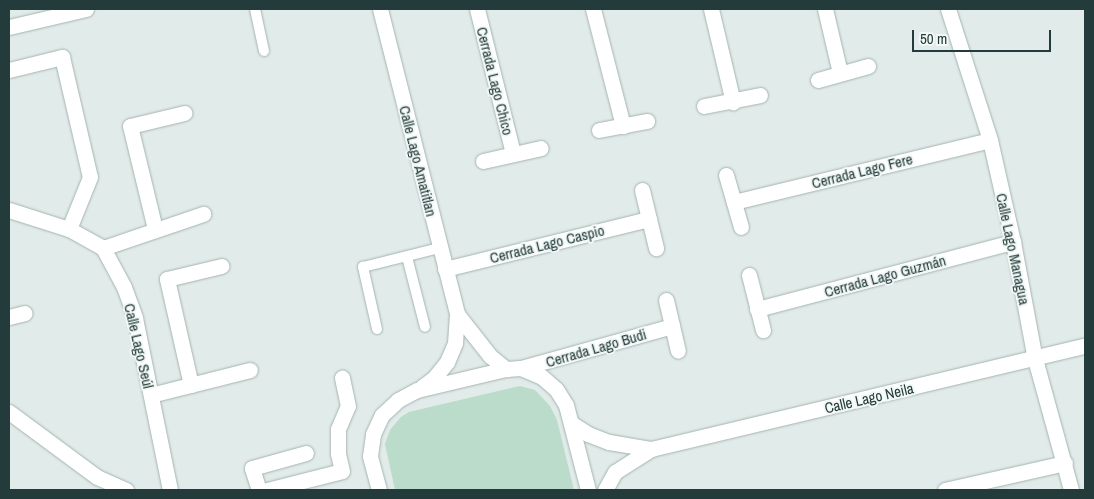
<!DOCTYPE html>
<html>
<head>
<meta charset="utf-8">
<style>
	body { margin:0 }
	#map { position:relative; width:1094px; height:499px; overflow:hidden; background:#e1ebe9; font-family:"Archivo Narrow",sans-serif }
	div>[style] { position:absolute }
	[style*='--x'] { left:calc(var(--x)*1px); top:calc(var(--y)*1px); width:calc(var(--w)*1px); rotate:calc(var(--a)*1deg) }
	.green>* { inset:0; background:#bbdbcb }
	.roads { filter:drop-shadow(0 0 1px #a4b3b1) drop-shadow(0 0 1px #a4b3b1) }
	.lane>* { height:10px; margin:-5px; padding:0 5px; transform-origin:5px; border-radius:5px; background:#fff }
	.street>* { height:15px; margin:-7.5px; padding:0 7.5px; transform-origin:7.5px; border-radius:7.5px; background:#fff }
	span { translate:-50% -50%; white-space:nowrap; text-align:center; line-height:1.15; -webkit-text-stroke:4px #f2f8f6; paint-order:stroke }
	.street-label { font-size:15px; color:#233b3a }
	.frame { position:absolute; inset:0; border:10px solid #233b3a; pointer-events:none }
	.scale { position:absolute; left:912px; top:30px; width:139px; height:22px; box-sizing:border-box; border:2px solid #233b3a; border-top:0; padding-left:6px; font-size:15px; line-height:18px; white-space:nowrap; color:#233b3a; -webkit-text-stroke:4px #f2f8f6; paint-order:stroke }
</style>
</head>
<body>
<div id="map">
	<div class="green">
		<div style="clip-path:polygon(520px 386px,535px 390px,550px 406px,557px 420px,574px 490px,395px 490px,385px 444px,390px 430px,401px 417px,409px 412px)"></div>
	</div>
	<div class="roads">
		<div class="lane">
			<div style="--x:255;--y:9;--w:43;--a:77.9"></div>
			<div style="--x:407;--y:257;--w:72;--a:75.6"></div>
			<div style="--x:377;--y:329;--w:64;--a:-102.7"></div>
			<div style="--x:363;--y:267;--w:78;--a:-14"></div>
		</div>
		<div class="street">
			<div style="--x:380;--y:9;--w:315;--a:75.8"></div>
			<div style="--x:457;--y:314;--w:53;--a:51.8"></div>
			<div style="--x:490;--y:356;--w:21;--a:39"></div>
			<div style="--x:477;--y:9;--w:148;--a:76"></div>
			<div style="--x:593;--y:9;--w:121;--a:75.6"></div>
			<div style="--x:711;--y:9;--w:96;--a:76.7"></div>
			<div style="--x:825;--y:9;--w:66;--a:76.8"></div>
			<div style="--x:948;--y:9;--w:138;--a:72.2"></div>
			<div style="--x:990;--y:140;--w:105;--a:77.3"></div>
			<div style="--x:1013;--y:242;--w:119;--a:79.4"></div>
			<div style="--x:1035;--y:359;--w:136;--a:74.6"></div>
			<div style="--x:9;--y:27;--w:79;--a:-13.2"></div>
			<div style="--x:9;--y:70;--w:55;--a:-13.8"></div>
			<div style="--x:62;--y:57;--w:123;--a:76.9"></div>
			<div style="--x:90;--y:177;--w:56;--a:112"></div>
			<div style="--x:818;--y:80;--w:52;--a:-15.6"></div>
			<div style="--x:704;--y:106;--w:57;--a:-11.1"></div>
			<div style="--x:599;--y:130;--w:49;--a:-10.6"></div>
			<div style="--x:483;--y:161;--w:59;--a:-12.6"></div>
			<div style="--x:726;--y:175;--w:54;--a:73.9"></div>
			<div style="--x:642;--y:190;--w:60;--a:76.4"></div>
			<div style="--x:734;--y:202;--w:263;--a:-13.6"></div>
			<div style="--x:9;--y:210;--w:63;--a:17.6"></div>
			<div style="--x:69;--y:229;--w:39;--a:29"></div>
			<div style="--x:103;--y:248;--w:44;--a:61.7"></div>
			<div style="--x:124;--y:287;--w:33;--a:70"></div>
			<div style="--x:135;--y:318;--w:176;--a:78.5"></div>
			<div style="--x:155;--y:229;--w:106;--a:-103.6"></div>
			<div style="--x:130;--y:126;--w:56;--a:-13.5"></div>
			<div style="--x:103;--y:248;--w:106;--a:-18.8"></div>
			<div style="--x:445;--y:269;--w:210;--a:-13.8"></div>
			<div style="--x:749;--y:275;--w:57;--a:75.7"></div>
			<div style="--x:666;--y:300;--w:52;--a:76.8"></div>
			<div style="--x:757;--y:309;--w:265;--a:-14.7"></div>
			<div style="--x:9;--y:317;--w:16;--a:-14"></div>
			<div style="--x:521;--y:368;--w:157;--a:-15.5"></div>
			<div style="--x:191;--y:385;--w:109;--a:-102.8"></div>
			<div style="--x:167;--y:279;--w:56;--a:-13.5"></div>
			<div style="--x:422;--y:387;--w:15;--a:-37"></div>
			<div style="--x:434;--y:378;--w:21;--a:-51"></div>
			<div style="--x:447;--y:362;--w:21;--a:-67"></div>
			<div style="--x:455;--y:343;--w:29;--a:-86"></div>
			<div style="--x:151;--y:395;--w:102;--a:-14.2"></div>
			<div style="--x:9;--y:412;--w:109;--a:36.5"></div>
			<div style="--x:97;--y:477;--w:32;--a:24"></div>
			<div style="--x:571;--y:423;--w:20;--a:33"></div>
			<div style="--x:588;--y:434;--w:22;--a:21"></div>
			<div style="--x:609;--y:442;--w:43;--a:9.5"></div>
			<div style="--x:259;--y:490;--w:23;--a:-108"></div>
			<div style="--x:252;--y:468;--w:56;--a:-15.5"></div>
			<div style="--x:267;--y:490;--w:77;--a:-14.2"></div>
			<div style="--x:342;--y:471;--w:17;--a:-103"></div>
			<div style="--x:338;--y:454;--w:25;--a:-90"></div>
			<div style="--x:338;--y:429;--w:25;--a:-67"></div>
			<div style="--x:348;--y:406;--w:29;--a:-102"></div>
			<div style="--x:379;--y:490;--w:35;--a:-105"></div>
			<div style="--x:370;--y:456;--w:22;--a:-82"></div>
			<div style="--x:373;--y:434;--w:21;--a:-65"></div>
			<div style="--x:382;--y:415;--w:22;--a:-43"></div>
			<div style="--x:398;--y:400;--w:21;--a:-28"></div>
			<div style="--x:417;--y:390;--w:91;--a:-13.3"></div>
			<div style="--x:506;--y:369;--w:15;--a:-4"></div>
			<div style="--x:521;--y:368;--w:23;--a:23"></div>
			<div style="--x:542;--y:377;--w:18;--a:41"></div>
			<div style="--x:556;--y:389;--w:19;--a:58"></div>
			<div style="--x:566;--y:405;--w:88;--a:75.5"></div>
			<div style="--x:605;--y:490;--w:21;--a:-61"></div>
			<div style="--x:615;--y:472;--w:43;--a:-32.6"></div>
			<div style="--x:651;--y:449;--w:446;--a:-13.4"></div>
			<div style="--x:945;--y:490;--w:123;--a:-12.7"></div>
		</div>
	</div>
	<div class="street-label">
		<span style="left:495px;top:81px;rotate:76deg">Cerrada Lago Chico</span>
		<span style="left:418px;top:161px;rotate:76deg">Calle Lago Amatitlan</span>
		<span style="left:862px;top:171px;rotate:-14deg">Cerrada Lago Fere</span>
		<span style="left:547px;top:244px;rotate:-14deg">Cerrada Lago Caspio</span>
		<span style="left:1013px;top:249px;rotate:78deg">Calle Lago Managua</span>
		<span style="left:885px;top:276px;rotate:-15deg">Cerrada Lago Guzmán</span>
		<span style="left:139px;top:346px;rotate:77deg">Calle Lago Seúl</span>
		<span style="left:596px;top:348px;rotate:-16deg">Cerrada Lago Budi</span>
		<span style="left:869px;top:398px;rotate:-13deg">Calle Lago Neila</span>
	</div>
	<div class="frame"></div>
	<div class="scale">50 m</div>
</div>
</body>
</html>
